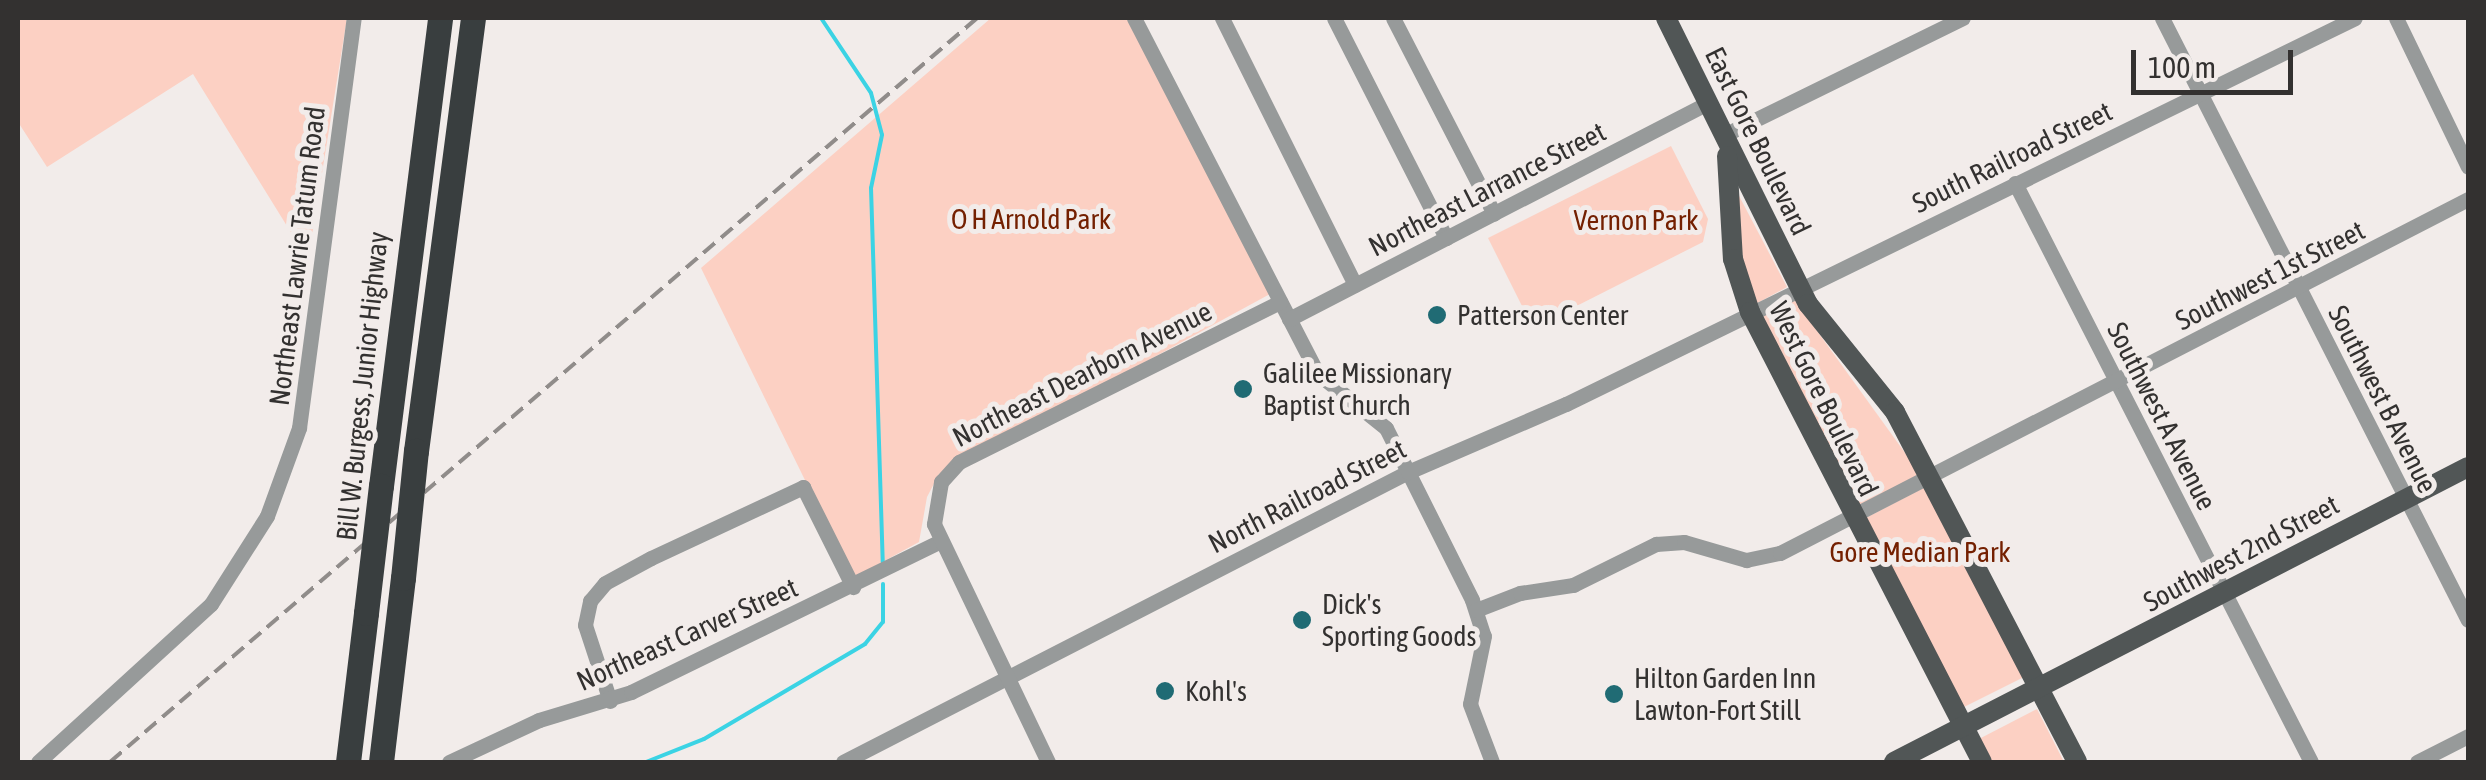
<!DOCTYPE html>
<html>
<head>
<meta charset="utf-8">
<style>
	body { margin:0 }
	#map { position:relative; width:2486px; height:780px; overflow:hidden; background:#f2ecea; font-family:"Asap Condensed",sans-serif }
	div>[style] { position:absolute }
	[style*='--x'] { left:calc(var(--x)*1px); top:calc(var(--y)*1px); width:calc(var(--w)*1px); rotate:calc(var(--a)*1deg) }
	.green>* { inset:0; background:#fcd0c3 }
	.stream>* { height:4px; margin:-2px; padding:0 2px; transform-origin:2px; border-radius:2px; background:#3bd3e4 }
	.minor>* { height:15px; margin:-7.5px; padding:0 7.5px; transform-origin:7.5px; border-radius:7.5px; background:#979a9a }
	.major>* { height:20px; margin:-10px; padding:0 10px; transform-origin:10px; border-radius:10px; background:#515656 }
	.highway>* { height:25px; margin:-12.5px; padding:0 12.5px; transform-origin:12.5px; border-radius:12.5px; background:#393e3f }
	.rail>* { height:4px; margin-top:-2px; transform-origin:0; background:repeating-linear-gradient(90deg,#908c8a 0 15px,transparent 0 23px) }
	.highway-bridge>* { height:25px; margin:-12.5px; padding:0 12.5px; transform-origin:12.5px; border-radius:12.5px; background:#393e3f }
	.dots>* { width:28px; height:28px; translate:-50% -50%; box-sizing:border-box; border:5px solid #f2ecea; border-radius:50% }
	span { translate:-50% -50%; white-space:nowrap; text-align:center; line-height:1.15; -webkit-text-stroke:10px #f2ecea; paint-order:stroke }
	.street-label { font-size:28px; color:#333130 }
	.park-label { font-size:28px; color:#742001 }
	.poi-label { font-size:28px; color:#333130 }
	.left { translate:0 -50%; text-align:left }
	.frame { position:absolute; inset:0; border:20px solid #333130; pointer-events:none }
	.scale { position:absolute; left:2131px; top:50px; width:162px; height:45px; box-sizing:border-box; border:5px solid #333130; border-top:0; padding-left:12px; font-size:30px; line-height:35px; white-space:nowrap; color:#333130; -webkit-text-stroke:8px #f2ecea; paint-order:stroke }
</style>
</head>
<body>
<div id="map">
	<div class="green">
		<div style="clip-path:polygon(18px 18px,347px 18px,308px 260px,193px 74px,47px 167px,18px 122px)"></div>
		<div style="clip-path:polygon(991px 18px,1129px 18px,1270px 294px,939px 474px,927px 497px,919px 542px,853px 578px,701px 268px)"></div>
		<div style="clip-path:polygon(1671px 146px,1708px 219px,1703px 242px,1533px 328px,1488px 238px)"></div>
		<div style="clip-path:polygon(1737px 192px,1787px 287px,1752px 306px,1744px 283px)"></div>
		<div style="clip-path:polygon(1794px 299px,1921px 475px,1855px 508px,1757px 319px)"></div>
		<div style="clip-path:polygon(1927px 486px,2028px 675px,1964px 707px,1860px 521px)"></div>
		<div style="clip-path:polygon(2037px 709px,2064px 762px,1989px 762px,1977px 740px)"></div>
	</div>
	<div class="stream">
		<div style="--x:821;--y:18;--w:90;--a:56.3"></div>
		<div style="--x:871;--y:93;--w:43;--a:75.3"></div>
		<div style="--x:882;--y:135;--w:54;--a:101.7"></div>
		<div style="--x:871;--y:188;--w:374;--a:88.2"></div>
		<div style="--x:646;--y:762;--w:62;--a:-21.6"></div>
		<div style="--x:704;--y:739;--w:187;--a:-30.5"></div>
		<div style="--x:865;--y:644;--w:28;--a:-51"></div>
		<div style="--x:883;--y:622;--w:38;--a:-90"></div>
	</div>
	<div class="minor">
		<div style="--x:1134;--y:18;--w:399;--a:62.7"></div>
		<div style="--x:1317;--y:373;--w:88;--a:38.6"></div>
		<div style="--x:1386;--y:428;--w:192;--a:63.4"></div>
		<div style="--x:1472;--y:600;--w:38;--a:72"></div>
		<div style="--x:1484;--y:636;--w:69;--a:101.6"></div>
		<div style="--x:1470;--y:704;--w:62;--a:69.2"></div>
		<div style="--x:1222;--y:18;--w:298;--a:63.5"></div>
		<div style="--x:1334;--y:18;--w:247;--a:63"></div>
		<div style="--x:1393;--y:18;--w:220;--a:62.7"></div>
		<div style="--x:2162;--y:18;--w:675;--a:63.06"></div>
		<div style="--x:2396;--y:18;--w:165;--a:64.2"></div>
		<div style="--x:1722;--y:136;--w:268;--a:-26.1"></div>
		<div style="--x:2015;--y:183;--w:650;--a:62.92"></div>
		<div style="--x:1289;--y:319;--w:473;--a:-27.3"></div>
		<div style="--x:1476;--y:610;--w:47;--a:-21.1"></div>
		<div style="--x:1520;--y:593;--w:54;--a:-8.6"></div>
		<div style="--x:1573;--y:585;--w:93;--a:-26.3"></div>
		<div style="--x:1656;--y:544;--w:28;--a:-4"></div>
		<div style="--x:1684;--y:542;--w:65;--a:16.2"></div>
		<div style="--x:1746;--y:560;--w:35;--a:-12"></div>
		<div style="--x:1780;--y:553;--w:774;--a:-27.23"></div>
		<div style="--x:610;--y:701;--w:80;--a:-108.2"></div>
		<div style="--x:585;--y:625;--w:25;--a:-78"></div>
		<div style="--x:590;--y:601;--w:23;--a:-50"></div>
		<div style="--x:605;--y:583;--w:52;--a:-28.5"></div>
		<div style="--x:651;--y:558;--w:168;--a:-25"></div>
		<div style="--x:803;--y:487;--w:112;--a:63.4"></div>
		<div style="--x:38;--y:762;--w:234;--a:-42.4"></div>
		<div style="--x:211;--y:604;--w:104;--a:-57.5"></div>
		<div style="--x:267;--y:516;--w:94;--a:-70"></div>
		<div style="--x:299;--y:428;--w:414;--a:-82.4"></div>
		<div style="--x:449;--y:762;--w:99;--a:-25"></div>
		<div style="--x:539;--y:720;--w:96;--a:-16.9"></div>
		<div style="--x:631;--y:692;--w:344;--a:-26"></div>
		<div style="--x:843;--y:762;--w:635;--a:-27.17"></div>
		<div style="--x:1408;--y:472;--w:172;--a:-23.3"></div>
		<div style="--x:1566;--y:404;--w:878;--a:-26.07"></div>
		<div style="--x:1048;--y:762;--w:264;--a:-115.6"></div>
		<div style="--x:934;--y:524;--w:43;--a:-80.5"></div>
		<div style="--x:941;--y:482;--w:27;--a:-48"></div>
		<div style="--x:959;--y:462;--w:359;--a:-26.5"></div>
		<div style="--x:2417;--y:762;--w:57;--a:-27"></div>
	</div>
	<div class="major">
		<div style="--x:1666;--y:18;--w:319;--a:63.6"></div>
		<div style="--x:1808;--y:304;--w:139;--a:51.1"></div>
		<div style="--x:1895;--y:412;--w:394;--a:62.5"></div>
		<div style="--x:1727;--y:156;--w:103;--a:86.7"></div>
		<div style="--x:1733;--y:259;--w:56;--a:72.2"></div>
		<div style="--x:1750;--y:312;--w:506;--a:62.73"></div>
		<div style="--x:1894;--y:762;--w:645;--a:-27.2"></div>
	</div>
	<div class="highway">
		<div style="--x:416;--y:451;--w:437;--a:-82.5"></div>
		<div style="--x:381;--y:486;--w:472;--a:-82.8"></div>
		<div style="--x:348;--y:762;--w:150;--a:-83.1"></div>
		<div style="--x:381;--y:762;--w:185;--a:-83.2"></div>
	</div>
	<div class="rail">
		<div style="--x:110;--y:762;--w:1142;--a:-40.63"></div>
	</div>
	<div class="highway-bridge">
		<div style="--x:403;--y:578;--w:128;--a:-84.2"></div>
		<div style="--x:366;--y:613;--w:128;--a:-83.3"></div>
	</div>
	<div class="dots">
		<div style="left:1437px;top:315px;background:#206b74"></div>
		<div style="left:1243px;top:389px;background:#206b74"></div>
		<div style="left:1302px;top:620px;background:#206b74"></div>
		<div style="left:1165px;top:691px;background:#206b74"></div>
		<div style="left:1614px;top:694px;background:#206b74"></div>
	</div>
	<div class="street-label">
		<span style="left:1758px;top:141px;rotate:64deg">East Gore Boulevard</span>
		<span style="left:2012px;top:157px;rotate:-26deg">South Railroad Street</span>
		<span style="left:1487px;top:189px;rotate:-27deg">Northeast Larrance Street</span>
		<span style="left:297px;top:256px;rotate:-83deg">Northeast Lawrie Tatum Road</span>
		<span style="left:2270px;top:275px;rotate:-27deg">Southwest 1st Street</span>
		<span style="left:1082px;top:374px;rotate:-27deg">Northeast Dearborn Avenue</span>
		<span style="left:362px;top:386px;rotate:-84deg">Bill W. Burgess, Junior Highway</span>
		<span style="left:1824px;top:399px;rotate:64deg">West Gore Boulevard</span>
		<span style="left:2383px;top:399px;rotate:63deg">Southwest B Avenue</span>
		<span style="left:2162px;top:416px;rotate:63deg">Southwest A Avenue</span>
		<span style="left:1307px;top:496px;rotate:-27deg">North Railroad Street</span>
		<span style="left:2241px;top:553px;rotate:-28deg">Southwest 2nd Street</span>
		<span style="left:687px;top:634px;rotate:-24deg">Northeast Carver Street</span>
	</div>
	<div class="park-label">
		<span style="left:1031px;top:219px">O H Arnold Park</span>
		<span style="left:1636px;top:220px">Vernon Park</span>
		<span style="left:1920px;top:552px">Gore Median Park</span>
	</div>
	<div class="poi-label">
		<span class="left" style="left:1457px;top:315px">Patterson Center</span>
		<span class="left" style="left:1263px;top:389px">Galilee Missionary<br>Baptist Church</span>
		<span class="left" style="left:1322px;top:620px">Dick's<br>Sporting Goods</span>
		<span class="left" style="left:1634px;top:694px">Hilton Garden Inn<br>Lawton-Fort Still</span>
		<span class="left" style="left:1185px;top:691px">Kohl's</span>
	</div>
	<div class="frame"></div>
	<div class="scale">100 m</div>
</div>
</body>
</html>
